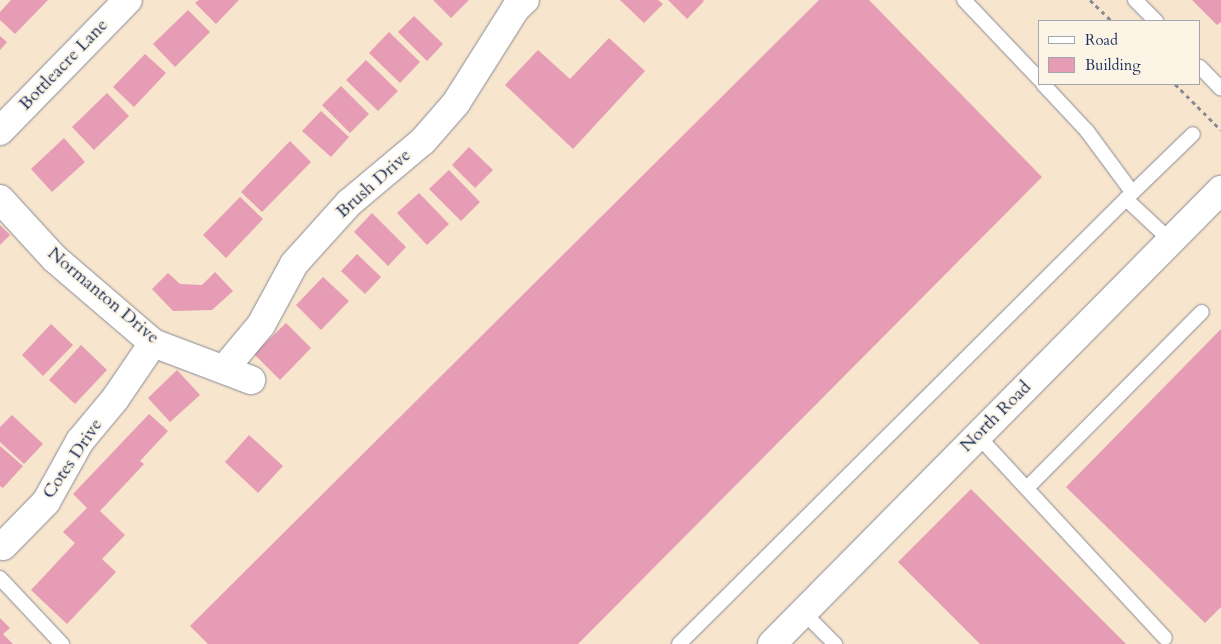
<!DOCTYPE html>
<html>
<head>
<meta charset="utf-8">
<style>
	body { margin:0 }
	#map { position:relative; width:1221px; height:644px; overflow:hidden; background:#f7e5cd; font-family:Cardo,serif }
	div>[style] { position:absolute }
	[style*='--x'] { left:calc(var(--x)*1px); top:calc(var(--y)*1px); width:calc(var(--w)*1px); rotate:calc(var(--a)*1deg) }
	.building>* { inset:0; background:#e59cb4 }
	.path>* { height:3px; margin-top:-1.5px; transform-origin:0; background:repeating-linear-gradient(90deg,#898a96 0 4px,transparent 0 8px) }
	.roads { filter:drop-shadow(0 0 1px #898a96) drop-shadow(0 0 1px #898a96) }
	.lane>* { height:14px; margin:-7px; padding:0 7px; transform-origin:7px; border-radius:7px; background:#fff }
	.street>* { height:28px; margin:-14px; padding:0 14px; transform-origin:14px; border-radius:14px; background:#fff }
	span { translate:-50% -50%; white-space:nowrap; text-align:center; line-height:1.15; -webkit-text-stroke:4px #fcf5e5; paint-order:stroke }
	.street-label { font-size:18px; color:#1b2f5e }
	.legend { position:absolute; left:1038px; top:20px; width:162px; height:65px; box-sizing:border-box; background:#fcf5e5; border:1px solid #a2a6af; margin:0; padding:6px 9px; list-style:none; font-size:15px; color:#1b2f5e }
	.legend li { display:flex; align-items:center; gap:10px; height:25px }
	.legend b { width:25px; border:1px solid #a2a6af }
</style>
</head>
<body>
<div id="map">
	<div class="building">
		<div style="clip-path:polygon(11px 0,48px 0,15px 34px,0 20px,0 12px)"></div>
		<div style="clip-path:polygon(199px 0,239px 0,216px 24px,195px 3px)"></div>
		<div style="clip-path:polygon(433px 0,469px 0,451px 18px)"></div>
		<div style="clip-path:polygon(620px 0,658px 0,663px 4px,644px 23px)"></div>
		<div style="clip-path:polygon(668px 0,703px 0,704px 1px,687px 19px)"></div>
		<div style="clip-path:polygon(819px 0,869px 0,1042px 177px,578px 644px,208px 644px,190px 626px)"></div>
		<div style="clip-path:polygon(1192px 0,1221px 0,1221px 22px,1217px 25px)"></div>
		<div style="clip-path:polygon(188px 10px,210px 32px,175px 67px,153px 44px)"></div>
		<div style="clip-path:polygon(414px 16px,443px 44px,427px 61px,398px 32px)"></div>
		<div style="clip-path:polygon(389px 32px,420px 62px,400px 83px,369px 53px)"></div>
		<div style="clip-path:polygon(0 36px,7px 42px,0 50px)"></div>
		<div style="clip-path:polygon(609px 38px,645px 71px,573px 149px,505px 85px,538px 50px,570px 79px)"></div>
		<div style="clip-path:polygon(145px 54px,166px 73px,134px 107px,113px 87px)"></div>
		<div style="clip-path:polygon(366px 60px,398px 91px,378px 111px,346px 80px)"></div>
		<div style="clip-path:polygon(341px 86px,369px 114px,350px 133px,322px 105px)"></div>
		<div style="clip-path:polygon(107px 93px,129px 116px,94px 150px,72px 127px)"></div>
		<div style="clip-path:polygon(321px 111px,349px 137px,331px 157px,302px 131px)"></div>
		<div style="clip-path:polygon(64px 138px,85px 162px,52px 192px,31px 169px)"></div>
		<div style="clip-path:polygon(290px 141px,311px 162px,262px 212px,241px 192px)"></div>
		<div style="clip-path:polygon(469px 147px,493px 170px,475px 188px,452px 165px)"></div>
		<div style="clip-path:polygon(449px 170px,480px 202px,461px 221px,429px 189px)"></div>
		<div style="clip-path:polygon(419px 193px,449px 224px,427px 245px,397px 213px)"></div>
		<div style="clip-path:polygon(240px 197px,263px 219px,226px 258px,203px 235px)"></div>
		<div style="clip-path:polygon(372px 213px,406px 247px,388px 266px,354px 232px)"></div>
		<div style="clip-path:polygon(0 225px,10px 235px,0 245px)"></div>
		<div style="clip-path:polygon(357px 254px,381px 277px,365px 294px,341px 271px)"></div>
		<div style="clip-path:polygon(215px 272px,233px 291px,212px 310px,173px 311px,152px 289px,168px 273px,180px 284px,202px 285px)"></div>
		<div style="clip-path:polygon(323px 277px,349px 301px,321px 330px,296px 305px)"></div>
		<div style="clip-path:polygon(286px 323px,311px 348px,280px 380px,254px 354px)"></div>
		<div style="clip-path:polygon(51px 324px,73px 345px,43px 376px,22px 355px)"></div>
		<div style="clip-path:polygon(1221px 329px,1221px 607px,1205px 623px,1066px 487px)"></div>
		<div style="clip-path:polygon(81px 345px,107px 370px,75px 404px,49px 380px)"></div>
		<div style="clip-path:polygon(177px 370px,200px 395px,170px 422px,148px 398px)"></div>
		<div style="clip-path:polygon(149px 414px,168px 431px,140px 461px,144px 464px,100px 511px,125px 535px,102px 559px,116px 572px,67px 624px,31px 590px,75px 543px,63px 532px,87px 508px,73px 494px)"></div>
		<div style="clip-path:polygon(12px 415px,43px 444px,24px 464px,0 442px,0 427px)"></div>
		<div style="clip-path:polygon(249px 435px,283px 466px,258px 493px,225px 462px)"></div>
		<div style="clip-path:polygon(0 446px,23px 466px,3px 488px,0 486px)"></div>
		<div style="clip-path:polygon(971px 489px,1126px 644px,980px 644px,898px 562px)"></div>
		<div style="clip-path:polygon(0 618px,10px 628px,3px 634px,13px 644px,0 644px)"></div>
	</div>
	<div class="path">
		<div style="--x:1090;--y:0;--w:30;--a:44"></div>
		<div style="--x:1175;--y:84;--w:65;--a:45"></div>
	</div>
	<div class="roads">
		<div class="lane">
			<div style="--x:964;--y:0;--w:110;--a:46.5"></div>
			<div style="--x:1135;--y:0;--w:30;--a:45"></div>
			<div style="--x:1200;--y:67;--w:30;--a:46"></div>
			<div style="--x:1043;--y:84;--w:64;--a:46.9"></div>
			<div style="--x:1087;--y:131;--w:76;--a:53.6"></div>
			<div style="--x:1126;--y:199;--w:93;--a:-44.1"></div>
			<div style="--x:978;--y:436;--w:275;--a:47.2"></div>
			<div style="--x:1027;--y:488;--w:248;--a:-45.2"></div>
			<div style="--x:0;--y:578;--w:91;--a:46.8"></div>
			<div style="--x:804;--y:613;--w:44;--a:45"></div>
			<div style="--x:679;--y:644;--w:631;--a:-44.87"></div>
			<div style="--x:1126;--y:199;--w:62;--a:43"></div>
		</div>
		<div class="street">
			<div style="--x:0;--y:131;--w:183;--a:-45.7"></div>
			<div style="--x:0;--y:199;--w:80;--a:47.5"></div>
			<div style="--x:54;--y:258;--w:130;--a:40.6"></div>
			<div style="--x:153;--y:343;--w:105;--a:20.7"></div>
			<div style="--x:225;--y:368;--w:56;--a:-50.1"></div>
			<div style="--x:261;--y:325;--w:69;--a:-61.6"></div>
			<div style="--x:294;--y:264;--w:82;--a:-48"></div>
			<div style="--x:349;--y:203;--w:97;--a:-40"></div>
			<div style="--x:423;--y:141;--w:50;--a:-49"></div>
			<div style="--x:456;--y:103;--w:112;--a:-57.7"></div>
			<div style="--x:516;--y:8;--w:12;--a:-42"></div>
			<div style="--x:3;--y:546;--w:62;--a:-45.7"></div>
			<div style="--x:46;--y:502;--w:70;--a:-60.9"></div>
			<div style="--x:80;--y:441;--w:55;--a:-50.2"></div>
			<div style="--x:115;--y:399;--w:68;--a:-55.8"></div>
			<div style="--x:772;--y:644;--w:639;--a:-45.32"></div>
		</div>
	</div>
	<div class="street-label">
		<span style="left:64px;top:65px;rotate:-46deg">Bottleacre Lane</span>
		<span style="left:374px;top:184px;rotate:-42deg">Brush Drive</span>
		<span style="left:103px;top:296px;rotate:40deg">Normanton Drive</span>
		<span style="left:996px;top:417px;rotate:-45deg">North Road</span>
		<span style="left:73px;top:459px;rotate:-56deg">Cotes Drive</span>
	</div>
	<ul class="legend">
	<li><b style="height:6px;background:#fff"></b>Road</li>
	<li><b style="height:14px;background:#e59cb4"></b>Building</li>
	</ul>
</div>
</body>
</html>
